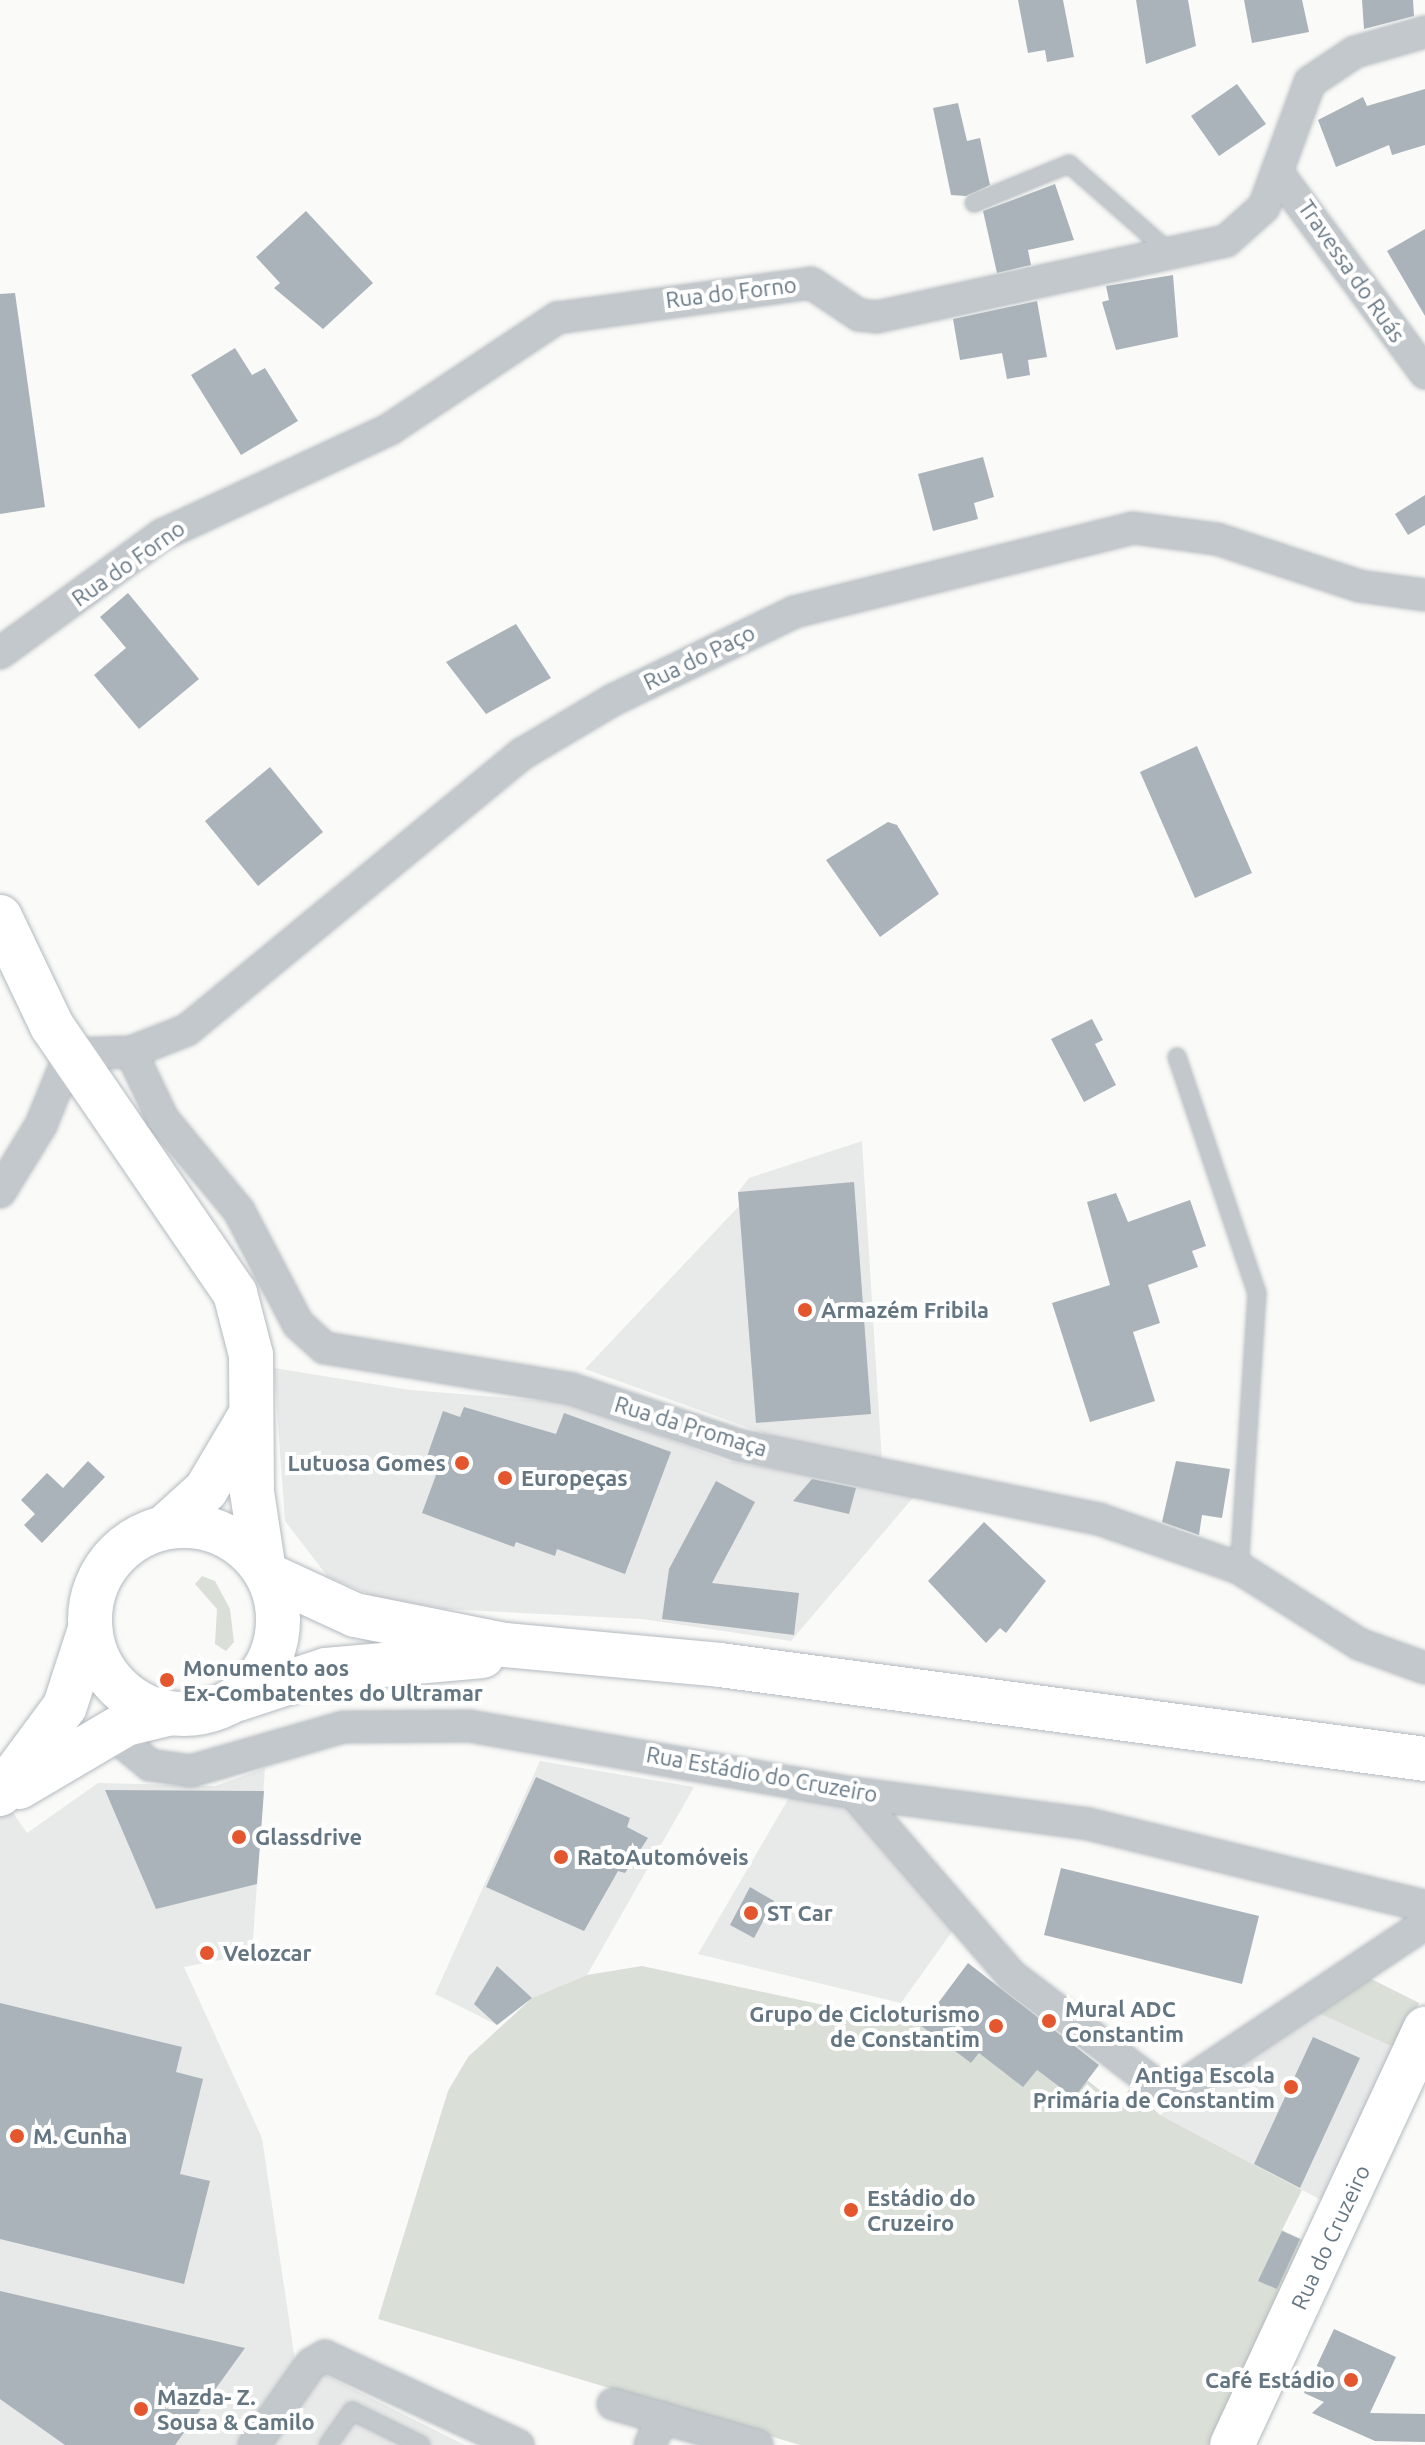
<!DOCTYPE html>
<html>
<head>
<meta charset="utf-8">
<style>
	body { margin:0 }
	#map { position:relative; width:1425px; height:2445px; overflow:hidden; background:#fafaf8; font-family:Ubuntu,sans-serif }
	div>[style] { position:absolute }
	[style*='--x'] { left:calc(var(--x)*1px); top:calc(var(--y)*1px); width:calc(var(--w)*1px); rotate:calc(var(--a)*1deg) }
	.built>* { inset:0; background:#e8e9e9 }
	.green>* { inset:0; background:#dadfd7 }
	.building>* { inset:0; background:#aab3b9 }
	.roads { filter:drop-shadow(0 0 2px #b3babf) drop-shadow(0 0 2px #b3babf) }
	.lane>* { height:16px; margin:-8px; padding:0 8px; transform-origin:8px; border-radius:8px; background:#c3c8cc }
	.street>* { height:30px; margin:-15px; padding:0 15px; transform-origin:15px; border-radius:15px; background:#c3c8cc }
	.secondary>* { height:44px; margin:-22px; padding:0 22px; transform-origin:22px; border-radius:22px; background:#fff }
	.primary>* { height:44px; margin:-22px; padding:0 22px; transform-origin:22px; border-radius:22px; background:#fff }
	.primary>.ring { margin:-22px; padding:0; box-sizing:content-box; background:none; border:44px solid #fff; border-radius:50% }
	.dots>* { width:22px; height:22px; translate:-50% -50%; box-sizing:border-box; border:4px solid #fff; border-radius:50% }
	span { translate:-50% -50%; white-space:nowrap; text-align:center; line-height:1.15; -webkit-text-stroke:8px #fff; paint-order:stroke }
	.street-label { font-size:22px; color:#657683 }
	.poi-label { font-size:22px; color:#657683; font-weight:700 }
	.left { translate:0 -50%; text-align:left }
	.right { translate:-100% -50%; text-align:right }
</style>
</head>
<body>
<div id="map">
	<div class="built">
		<div style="clip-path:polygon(862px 1141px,882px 1463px,780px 1439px,585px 1369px,739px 1206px,738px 1192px,749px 1178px)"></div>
		<div style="clip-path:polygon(274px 1368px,410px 1390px,571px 1403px,727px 1461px,917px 1493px,791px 1641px,642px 1619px,444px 1609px,371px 1595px,328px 1577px,285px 1521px)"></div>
		<div style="clip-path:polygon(540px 1761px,694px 1787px,587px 1975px,532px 1998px,497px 2025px,435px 1994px)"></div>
		<div style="clip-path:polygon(265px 1768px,252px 1954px,184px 1967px,262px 2138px,295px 2360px,465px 2445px,0 2445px,0 1794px,27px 1833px,98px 1783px,215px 1786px)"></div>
		<div style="clip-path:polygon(790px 1796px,849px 1806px,954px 1929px,901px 2003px,698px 1954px)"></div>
		<div style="clip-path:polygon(1365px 1976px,1419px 2003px,1327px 2203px,1160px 2115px)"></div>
	</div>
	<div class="green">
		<div style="clip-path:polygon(202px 1576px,215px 1581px,230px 1609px,234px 1642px,226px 1651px,215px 1644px,217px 1609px,195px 1584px)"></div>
		<div style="clip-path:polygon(642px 1966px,921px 2026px,971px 2063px,979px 2053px,1037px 2070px,1073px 2098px,1087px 2080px,1118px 2104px,1131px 2087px,1160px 2115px,1302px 2190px,1282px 2230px,1309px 2243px,1215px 2445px,800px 2445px,378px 2319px,448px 2091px,468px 2057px,532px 1998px,587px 1975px)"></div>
		<div style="clip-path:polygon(1365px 1976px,1419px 2003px,1398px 2049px,1314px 2011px)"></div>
	</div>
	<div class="building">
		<div style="clip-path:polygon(1018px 0,1063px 0,1074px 57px,1047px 62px,1045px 50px,1028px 53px)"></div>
		<div style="clip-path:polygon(1136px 0,1188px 0,1196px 46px,1146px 64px)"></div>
		<div style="clip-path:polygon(1244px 0,1302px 0,1309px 32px,1252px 43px)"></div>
		<div style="clip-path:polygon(1362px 0,1413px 0,1414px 16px,1364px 29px)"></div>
		<div style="clip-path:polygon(1237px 84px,1266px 124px,1219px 156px,1191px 116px)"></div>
		<div style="clip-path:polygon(1425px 89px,1425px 145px,1392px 155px,1389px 145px,1336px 167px,1318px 120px,1363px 97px,1367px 106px)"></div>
		<div style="clip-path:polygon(958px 103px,967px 141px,980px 138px,990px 185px,966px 196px,951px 195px,933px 108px)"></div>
		<div style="clip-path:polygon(1055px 184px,1074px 240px,1028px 250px,1031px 265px,997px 273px,983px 211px)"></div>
		<div style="clip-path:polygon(306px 211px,373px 283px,323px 329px,274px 288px,280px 283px,256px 257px)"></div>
		<div style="clip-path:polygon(1425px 229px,1425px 316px,1387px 251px)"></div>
		<div style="clip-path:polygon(1173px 275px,1178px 337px,1116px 350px,1102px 302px,1109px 300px,1106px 286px)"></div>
		<div style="clip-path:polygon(15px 293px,45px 507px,0 514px,0 294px)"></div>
		<div style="clip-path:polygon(1037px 301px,1047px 357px,1028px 360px,1030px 375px,1007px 379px,1002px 353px,960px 360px,953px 319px)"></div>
		<div style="clip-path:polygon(235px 348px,252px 375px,265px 368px,298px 421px,241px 455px,191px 375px)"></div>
		<div style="clip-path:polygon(983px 457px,994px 497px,974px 503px,978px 519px,933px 531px,918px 474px)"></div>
		<div style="clip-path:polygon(1425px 495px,1425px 525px,1408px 535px,1395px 514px)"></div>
		<div style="clip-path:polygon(128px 593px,199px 679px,139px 729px,94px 675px,126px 648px,100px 617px)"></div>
		<div style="clip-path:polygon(516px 624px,551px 678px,486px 714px,446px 662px)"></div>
		<div style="clip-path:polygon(1197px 746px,1252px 873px,1195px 898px,1140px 772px)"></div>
		<div style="clip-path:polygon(270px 767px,323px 832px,258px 886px,205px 821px)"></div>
		<div style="clip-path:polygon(888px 822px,897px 825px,939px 894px,880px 937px,826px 860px)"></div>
		<div style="clip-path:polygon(1092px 1019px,1103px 1040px,1095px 1044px,1116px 1085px,1084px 1102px,1051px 1039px)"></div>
		<div style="clip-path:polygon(854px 1182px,871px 1414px,756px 1423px,738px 1192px)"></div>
		<div style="clip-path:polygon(1116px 1193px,1128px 1222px,1190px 1200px,1206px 1246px,1192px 1251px,1198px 1267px,1148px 1285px,1160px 1323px,1133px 1332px,1155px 1401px,1090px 1422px,1052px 1303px,1110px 1285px,1087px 1202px)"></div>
		<div style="clip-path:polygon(464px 1407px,556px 1434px,564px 1413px,671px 1452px,625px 1574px,557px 1549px,555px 1556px,516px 1542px,514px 1547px,422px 1513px,439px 1467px,425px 1462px,443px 1411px,460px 1417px)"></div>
		<div style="clip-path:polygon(88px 1461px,105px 1477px,42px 1543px,24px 1525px,35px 1514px,21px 1500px,47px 1473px,63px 1488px)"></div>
		<div style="clip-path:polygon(1176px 1461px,1230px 1469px,1222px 1518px,1202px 1515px,1199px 1535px,1162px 1522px)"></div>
		<div style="clip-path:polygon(812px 1479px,856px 1488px,849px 1514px,793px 1501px)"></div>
		<div style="clip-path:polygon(716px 1481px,755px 1502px,712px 1583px,799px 1593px,794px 1635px,662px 1619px,669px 1569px)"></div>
		<div style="clip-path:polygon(984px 1522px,1046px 1581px,1006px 1633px,1000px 1628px,986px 1643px,928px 1581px)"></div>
		<div style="clip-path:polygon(536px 1777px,630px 1818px,627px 1827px,648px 1838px,625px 1873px,618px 1871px,584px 1931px,486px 1887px)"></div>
		<div style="clip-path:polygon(105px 1790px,264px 1791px,257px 1884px,156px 1909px)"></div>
		<div style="clip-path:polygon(1061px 1868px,1259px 1916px,1242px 1984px,1044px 1935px)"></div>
		<div style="clip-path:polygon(750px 1887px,774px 1901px,754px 1938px,730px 1925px)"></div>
		<div style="clip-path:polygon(968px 1963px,1099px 2065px,1074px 2098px,1037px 2070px,1023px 2087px,979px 2053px,971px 2063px,921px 2026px)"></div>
		<div style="clip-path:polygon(497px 1966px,532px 1998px,497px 2025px,474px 2004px)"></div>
		<div style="clip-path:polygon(0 2003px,182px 2047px,176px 2072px,203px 2079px,180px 2174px,210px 2181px,184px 2284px,0 2239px)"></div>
		<div style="clip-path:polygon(1313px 2037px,1360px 2058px,1300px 2188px,1254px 2164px)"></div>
		<div style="clip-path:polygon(1282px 2231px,1300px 2239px,1277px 2289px,1258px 2281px)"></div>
		<div style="clip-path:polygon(0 2291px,245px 2348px,175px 2445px,65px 2445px,0 2399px)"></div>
		<div style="clip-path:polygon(1334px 2329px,1396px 2357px,1370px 2413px,1425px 2414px,1425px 2442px,1375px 2441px,1312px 2413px,1324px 2402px,1304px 2393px)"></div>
	</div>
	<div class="roads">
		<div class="lane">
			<div style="--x:974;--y:203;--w:103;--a:-22.3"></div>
			<div style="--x:1069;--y:164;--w:133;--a:41.3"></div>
			<div style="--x:1177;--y:1057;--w:249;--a:71.3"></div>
			<div style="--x:1257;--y:1293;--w:276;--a:93.7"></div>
			<div style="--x:328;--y:2445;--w:42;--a:-54.8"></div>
			<div style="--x:352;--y:2411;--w:77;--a:26.2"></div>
		</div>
		<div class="street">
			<div style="--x:1277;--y:172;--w:250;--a:53.6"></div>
			<div style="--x:0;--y:653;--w:200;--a:-36.1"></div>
			<div style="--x:162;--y:535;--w:251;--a:-24.9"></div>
			<div style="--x:390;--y:429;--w:201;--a:-33.6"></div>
			<div style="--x:557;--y:318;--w:256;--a:-7.8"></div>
			<div style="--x:811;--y:283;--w:58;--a:33.7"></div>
			<div style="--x:859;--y:315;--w:18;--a:6"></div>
			<div style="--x:877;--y:317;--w:357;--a:-12.3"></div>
			<div style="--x:1226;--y:241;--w:51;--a:-41.8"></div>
			<div style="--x:1264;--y:207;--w:133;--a:-69.8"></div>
			<div style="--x:1310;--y:82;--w:54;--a:-33.7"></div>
			<div style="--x:1355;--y:52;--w:73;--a:-15.9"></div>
			<div style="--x:131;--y:1052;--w:74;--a:64.5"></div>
			<div style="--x:163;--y:1119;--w:119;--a:50.4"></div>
			<div style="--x:239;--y:1211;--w:127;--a:62.4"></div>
			<div style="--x:298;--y:1324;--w:36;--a:42"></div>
			<div style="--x:325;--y:1348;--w:250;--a:9.4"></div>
			<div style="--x:572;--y:1389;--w:175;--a:18.6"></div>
			<div style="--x:738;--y:1445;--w:369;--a:11.6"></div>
			<div style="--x:1099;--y:1519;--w:148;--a:19.3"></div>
			<div style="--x:1239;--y:1568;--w:142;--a:32.3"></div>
			<div style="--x:1359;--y:1644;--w:70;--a:20"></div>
			<div style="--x:0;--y:1192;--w:79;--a:-58.5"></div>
			<div style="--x:41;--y:1125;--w:77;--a:-67.8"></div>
			<div style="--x:70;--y:1054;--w:61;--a:-1.9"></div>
			<div style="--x:131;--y:1052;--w:60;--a:-21.4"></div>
			<div style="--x:187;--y:1030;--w:434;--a:-39.5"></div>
			<div style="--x:522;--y:754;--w:106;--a:-30.7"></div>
			<div style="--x:613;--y:700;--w:201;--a:-25.9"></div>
			<div style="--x:794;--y:612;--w:349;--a:-13.9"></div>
			<div style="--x:1133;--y:528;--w:85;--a:7.5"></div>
			<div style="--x:1217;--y:539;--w:150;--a:18.3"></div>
			<div style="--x:1359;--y:586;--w:67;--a:7.8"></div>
			<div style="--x:110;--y:1732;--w:52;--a:39.5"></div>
			<div style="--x:150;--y:1765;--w:41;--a:8.3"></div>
			<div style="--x:191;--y:1771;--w:158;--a:-16.1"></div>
			<div style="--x:343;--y:1727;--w:126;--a:-0.5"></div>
			<div style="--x:469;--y:1726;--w:391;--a:9.9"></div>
			<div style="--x:854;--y:1793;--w:236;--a:7.5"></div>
			<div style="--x:1088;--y:1824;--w:347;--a:13.7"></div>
			<div style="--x:854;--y:1793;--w:242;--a:49.2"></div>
			<div style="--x:1012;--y:1976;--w:189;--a:37.1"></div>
			<div style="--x:1163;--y:2090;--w:26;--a:-18"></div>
			<div style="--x:1188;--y:2082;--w:285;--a:-33.7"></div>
			<div style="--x:613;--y:2404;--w:150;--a:15.9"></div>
			<div style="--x:254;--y:2445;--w:99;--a:-54.9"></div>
			<div style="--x:311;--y:2364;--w:16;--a:-30"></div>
			<div style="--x:325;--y:2356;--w:213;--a:24.8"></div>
			<div style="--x:650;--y:2445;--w:30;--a:-66"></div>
		</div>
		<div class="secondary">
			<div style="--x:19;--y:1787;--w:124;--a:-30.5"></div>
			<div style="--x:126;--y:1724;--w:42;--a:-13.7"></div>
			<div style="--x:0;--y:1794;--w:109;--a:-53.5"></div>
			<div style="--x:65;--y:1706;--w:81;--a:-72"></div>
			<div style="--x:1232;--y:2445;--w:459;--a:-65.1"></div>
		</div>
		<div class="primary">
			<div style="--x:0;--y:917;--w:121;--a:64.5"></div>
			<div style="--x:52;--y:1026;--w:324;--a:55.6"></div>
			<div style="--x:235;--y:1293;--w:64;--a:75.5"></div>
			<div style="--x:251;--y:1355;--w:137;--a:89.6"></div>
			<div style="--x:252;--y:1492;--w:74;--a:81.4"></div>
			<div class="ring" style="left:90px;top:1526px;width:144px;height:144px"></div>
			<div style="--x:165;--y:1527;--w:55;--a:-42.1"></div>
			<div style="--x:206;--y:1490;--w:82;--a:-59.4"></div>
			<div style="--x:268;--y:1575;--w:96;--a:24.7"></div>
			<div style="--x:355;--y:1615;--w:153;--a:11.3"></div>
			<div style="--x:505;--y:1645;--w:216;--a:5.3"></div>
			<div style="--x:720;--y:1665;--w:711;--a:7.59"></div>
			<div style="--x:238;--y:1699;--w:93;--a:-18.2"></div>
			<div style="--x:326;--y:1670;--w:157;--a:-5.1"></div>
		</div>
	</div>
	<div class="dots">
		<div style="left:805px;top:1310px;background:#e4572e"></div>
		<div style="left:462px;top:1463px;background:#e4572e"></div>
		<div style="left:505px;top:1478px;background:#e4572e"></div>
		<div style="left:167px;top:1680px;background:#e4572e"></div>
		<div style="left:239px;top:1837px;background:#e4572e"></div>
		<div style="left:561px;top:1857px;background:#e4572e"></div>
		<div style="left:751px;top:1913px;background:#e4572e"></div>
		<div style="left:207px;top:1953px;background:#e4572e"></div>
		<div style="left:1049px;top:2021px;background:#e4572e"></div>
		<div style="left:996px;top:2026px;background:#e4572e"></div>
		<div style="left:1291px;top:2087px;background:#e4572e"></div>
		<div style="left:17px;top:2136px;background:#e4572e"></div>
		<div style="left:851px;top:2210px;background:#e4572e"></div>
		<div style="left:1351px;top:2380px;background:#e4572e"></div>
		<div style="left:141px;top:2409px;background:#e4572e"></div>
	</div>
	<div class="street-label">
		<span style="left:1352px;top:271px;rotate:55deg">Travessa do Ruás</span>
		<span style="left:731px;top:292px;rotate:-7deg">Rua do Forno</span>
		<span style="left:128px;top:563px;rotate:-35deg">Rua do Forno</span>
		<span style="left:699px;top:657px;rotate:-26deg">Rua do Paço</span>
		<span style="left:691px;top:1426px;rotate:17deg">Rua da Promaça</span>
		<span style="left:762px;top:1774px;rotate:10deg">Rua Estádio do Cruzeiro</span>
		<span style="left:1330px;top:2237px;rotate:-65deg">Rua do Cruzeiro</span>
	</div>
	<div class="poi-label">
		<span class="left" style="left:821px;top:1310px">Armazém Fribila</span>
		<span class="right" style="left:446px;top:1463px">Lutuosa Gomes</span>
		<span class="left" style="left:521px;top:1478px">Europeças</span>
		<span class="left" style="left:183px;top:1680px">Monumento aos<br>Ex-Combatentes do Ultramar</span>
		<span class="left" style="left:255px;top:1837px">Glassdrive</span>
		<span class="left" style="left:577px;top:1857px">RatoAutomóveis</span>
		<span class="left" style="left:767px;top:1913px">ST Car</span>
		<span class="left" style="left:223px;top:1953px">Velozcar</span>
		<span class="left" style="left:1065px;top:2021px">Mural ADC<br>Constantim</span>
		<span class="right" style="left:980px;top:2026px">Grupo de Cicloturismo<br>de Constantim</span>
		<span class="right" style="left:1275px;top:2087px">Antiga Escola<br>Primária de Constantim</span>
		<span class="left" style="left:33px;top:2136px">M. Cunha</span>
		<span class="left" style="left:867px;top:2210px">Estádio do<br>Cruzeiro</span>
		<span class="right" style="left:1335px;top:2380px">Café Estádio</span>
		<span class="left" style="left:157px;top:2409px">Mazda- Z.<br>Sousa &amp; Camilo</span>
	</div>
</div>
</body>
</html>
